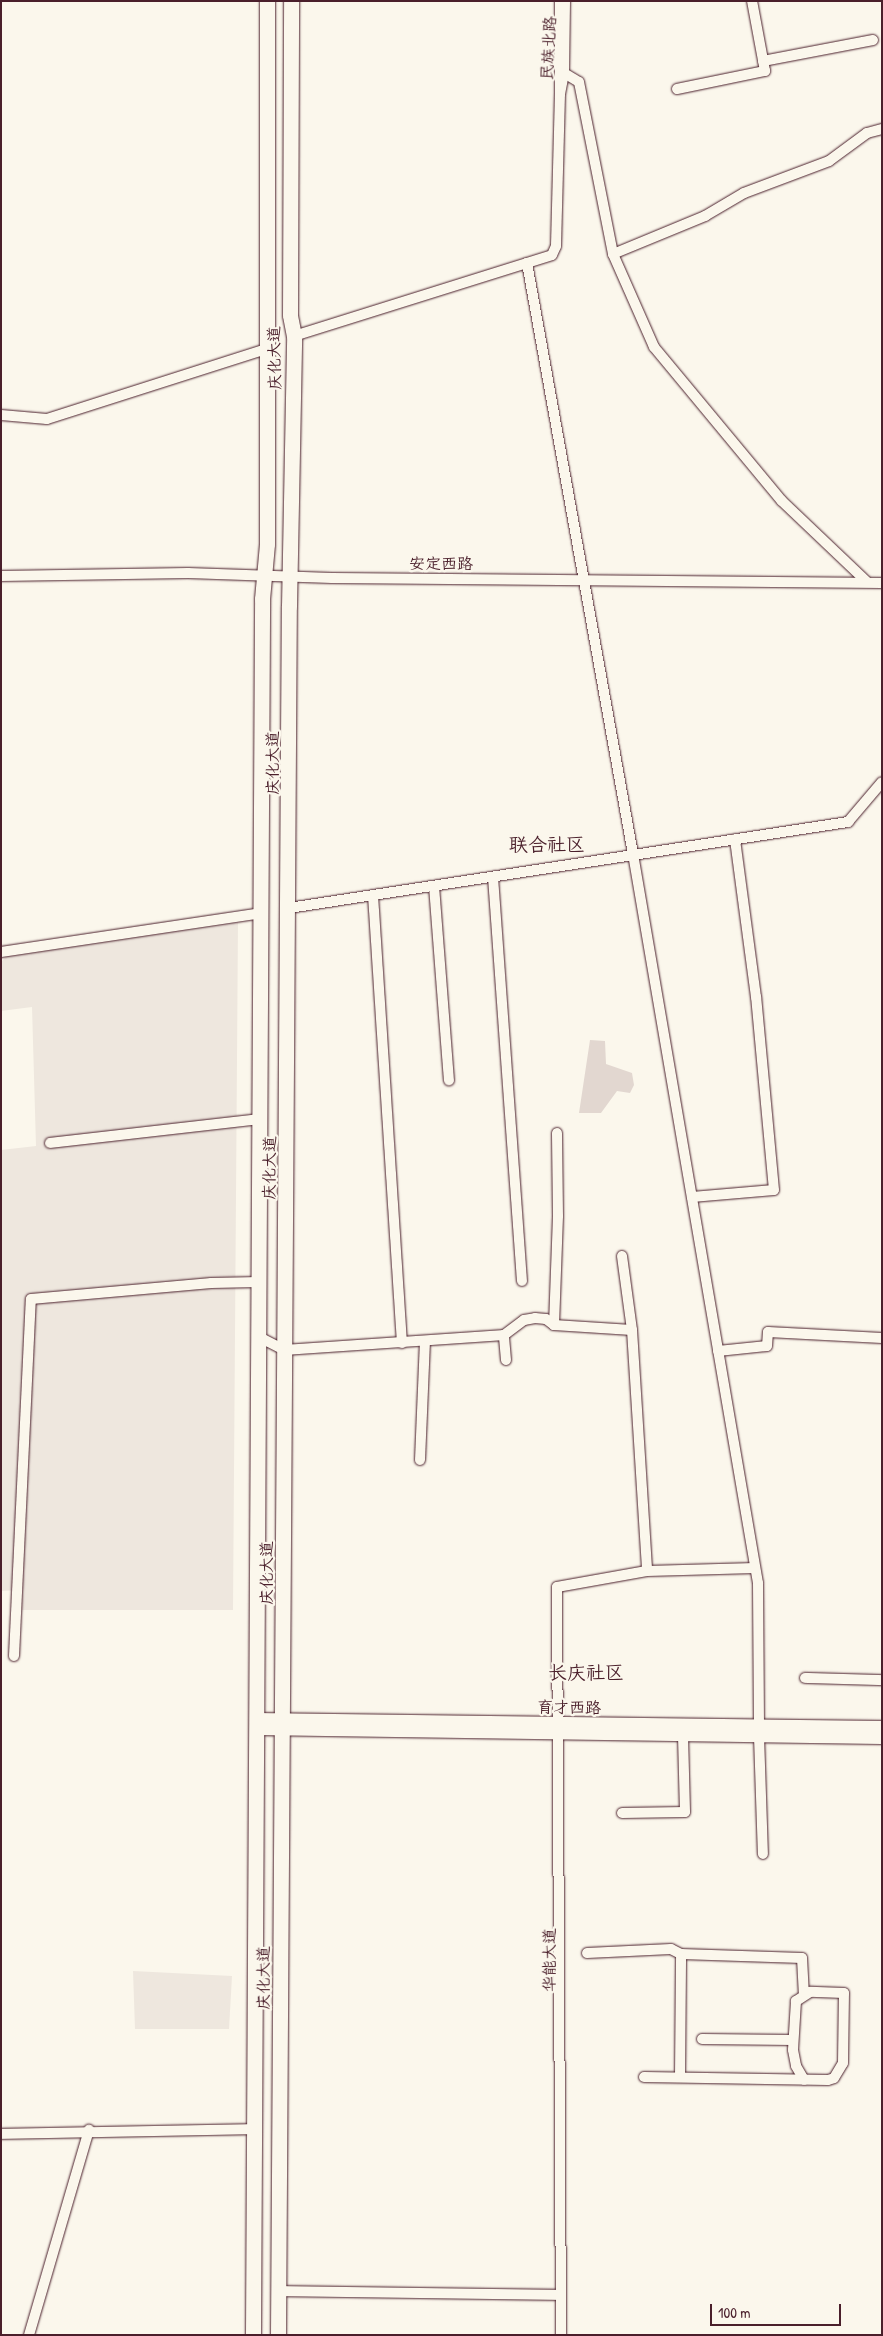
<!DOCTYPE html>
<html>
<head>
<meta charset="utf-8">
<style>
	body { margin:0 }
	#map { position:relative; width:883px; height:2336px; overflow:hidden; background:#fbf7ec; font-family:"Patrick Hand","LXGW WenKai TC",sans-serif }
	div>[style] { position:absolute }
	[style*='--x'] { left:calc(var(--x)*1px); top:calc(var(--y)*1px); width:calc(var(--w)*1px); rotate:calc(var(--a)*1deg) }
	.built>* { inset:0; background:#eee7de }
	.green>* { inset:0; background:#e2d7d0 }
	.roads { filter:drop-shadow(0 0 1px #4a1f2b) drop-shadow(0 0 1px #4a1f2b) }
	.minor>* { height:10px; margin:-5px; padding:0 5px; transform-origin:5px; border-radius:5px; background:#fbf7ec }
	.major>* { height:12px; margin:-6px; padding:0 6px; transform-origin:6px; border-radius:6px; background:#fbf7ec }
	.highway>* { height:15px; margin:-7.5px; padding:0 7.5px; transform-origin:7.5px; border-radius:7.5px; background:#fbf7ec }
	span { translate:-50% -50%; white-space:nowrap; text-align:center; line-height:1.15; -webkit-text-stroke:4.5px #fbf7ec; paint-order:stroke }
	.street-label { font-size:16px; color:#4a1f2b }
	.quarter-label { font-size:19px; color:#4a1f2b }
	.frame { position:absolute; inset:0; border:2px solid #4a1f2b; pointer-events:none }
	.scale { position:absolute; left:710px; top:2304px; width:131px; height:22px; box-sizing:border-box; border:2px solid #4a1f2b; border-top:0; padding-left:6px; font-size:15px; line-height:18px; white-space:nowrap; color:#4a1f2b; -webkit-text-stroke:4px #fbf7ec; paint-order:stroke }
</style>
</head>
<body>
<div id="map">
	<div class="built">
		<div style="clip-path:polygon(238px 922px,233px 1610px,17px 1610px,19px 1590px,1px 1591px,1px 1150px,36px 1146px,32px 1007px,1px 1011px,1px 962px,8px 955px)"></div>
		<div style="clip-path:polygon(133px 1971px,232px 1976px,229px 2029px,135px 2029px)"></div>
	</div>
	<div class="green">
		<div style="clip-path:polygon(590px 1040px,605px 1041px,606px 1064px,632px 1073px,634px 1085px,630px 1093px,617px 1091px,601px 1113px,579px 1113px)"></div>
	</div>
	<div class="roads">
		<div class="minor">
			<div style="--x:560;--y:1;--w:93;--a:90"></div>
			<div style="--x:560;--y:94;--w:21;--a:-79"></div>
			<div style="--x:564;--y:73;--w:72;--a:-89.2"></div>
			<div style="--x:763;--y:61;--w:112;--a:-10.8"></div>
			<div style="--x:564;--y:73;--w:17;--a:31"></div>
			<div style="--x:579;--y:82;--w:175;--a:78.8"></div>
			<div style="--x:613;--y:254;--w:102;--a:66.2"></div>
			<div style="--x:654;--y:347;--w:200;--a:50.3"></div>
			<div style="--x:782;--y:501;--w:117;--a:43.6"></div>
			<div style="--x:677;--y:89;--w:90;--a:-11.6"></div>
			<div style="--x:765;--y:71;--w:71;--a:-100.5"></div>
			<div style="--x:613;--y:254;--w:100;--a:-22.4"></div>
			<div style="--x:705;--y:216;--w:45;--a:-30.5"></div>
			<div style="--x:744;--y:193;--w:91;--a:-20.6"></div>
			<div style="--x:829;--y:161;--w:47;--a:-36.4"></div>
			<div style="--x:867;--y:133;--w:16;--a:-15"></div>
			<div style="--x:527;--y:263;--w:600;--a:79.83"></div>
			<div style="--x:633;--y:854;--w:740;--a:80.27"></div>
			<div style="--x:758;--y:1583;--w:143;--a:89.6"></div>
			<div style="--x:294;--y:336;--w:270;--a:-17.4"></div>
			<div style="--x:552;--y:255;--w:10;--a:-66"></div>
			<div style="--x:556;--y:246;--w:152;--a:-88.5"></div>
			<div style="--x:1;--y:415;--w:46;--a:5"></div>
			<div style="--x:47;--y:419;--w:231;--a:-17.7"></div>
			<div style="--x:1;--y:576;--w:187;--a:-0.9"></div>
			<div style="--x:188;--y:573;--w:144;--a:2"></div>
			<div style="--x:332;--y:578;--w:550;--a:0.52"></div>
			<div style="--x:493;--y:877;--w:405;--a:85.9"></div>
			<div style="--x:434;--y:886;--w:195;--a:85.6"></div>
			<div style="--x:373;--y:895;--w:449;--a:86.3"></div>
			<div style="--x:289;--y:908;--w:566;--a:-8.75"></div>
			<div style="--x:848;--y:822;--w:52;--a:-49.6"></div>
			<div style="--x:1;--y:952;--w:264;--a:-8.5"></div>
			<div style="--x:50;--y:1143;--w:211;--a:-6.5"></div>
			<div style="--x:692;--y:1197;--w:82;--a:-4.9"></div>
			<div style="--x:774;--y:1190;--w:194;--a:-95.3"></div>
			<div style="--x:756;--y:997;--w:159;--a:-97.6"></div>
			<div style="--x:622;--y:1256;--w:75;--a:82.3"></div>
			<div style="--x:632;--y:1330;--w:241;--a:86.4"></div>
			<div style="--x:554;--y:1325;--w:109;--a:-87.9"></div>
			<div style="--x:558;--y:1216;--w:83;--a:-90.7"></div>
			<div style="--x:259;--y:1337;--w:28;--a:27"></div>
			<div style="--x:284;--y:1350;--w:221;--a:-3.9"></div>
			<div style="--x:718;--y:1351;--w:49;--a:-5.8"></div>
			<div style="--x:767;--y:1346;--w:14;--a:-86"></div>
			<div style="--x:768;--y:1332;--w:114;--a:3"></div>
			<div style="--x:506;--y:1360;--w:25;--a:-95"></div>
			<div style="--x:504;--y:1335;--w:25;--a:-37"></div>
			<div style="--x:524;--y:1320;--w:11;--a:-10"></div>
			<div style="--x:535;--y:1318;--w:11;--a:5"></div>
			<div style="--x:546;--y:1319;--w:10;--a:37"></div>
			<div style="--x:554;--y:1325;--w:78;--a:3.7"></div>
			<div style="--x:420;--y:1460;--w:119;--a:-87.6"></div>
			<div style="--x:14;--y:1656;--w:357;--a:-87.3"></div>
			<div style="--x:31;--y:1299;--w:181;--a:-5.1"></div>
			<div style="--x:211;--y:1283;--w:48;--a:-1.2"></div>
			<div style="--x:805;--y:1678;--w:77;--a:1.5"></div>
			<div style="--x:759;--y:1736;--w:118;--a:88.1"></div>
			<div style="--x:622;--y:1813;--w:63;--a:-0.9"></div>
			<div style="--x:685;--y:1812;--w:77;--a:-91.5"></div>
			<div style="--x:587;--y:1953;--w:84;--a:-2.7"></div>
			<div style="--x:671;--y:1949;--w:11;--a:27"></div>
			<div style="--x:681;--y:1954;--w:121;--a:1.9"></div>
			<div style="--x:802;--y:1958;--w:35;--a:87"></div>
			<div style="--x:702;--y:2039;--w:91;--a:0.6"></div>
			<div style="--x:644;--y:2077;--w:184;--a:0.9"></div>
			<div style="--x:828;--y:2080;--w:6;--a:-18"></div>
			<div style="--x:834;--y:2078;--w:17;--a:-59"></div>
			<div style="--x:843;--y:2063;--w:70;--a:-89.2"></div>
			<div style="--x:844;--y:1993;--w:34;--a:-178"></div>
			<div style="--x:810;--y:1992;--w:17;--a:147"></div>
			<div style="--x:796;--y:2001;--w:49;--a:93.5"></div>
			<div style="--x:793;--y:2050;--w:16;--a:79"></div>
			<div style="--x:796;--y:2066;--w:16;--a:60"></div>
			<div style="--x:680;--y:2077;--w:123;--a:-89.5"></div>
			<div style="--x:1;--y:2134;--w:254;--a:-1.1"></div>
			<div style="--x:278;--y:2291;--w:283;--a:0.8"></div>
			<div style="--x:29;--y:2335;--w:214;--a:-73.7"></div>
			<div style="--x:561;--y:2335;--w:748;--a:-90.31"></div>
			<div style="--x:557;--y:1587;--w:91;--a:-10.1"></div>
			<div style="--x:647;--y:1571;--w:108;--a:-1.6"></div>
		</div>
		<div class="major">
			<div style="--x:256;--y:1719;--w:626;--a:0.73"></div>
			<div style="--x:256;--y:1729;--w:626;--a:0.82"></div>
		</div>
		<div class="highway">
			<div style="--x:253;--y:2335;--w:1736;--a:-89.7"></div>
			<div style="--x:262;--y:599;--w:55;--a:-84.8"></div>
			<div style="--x:267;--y:544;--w:543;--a:-90"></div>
			<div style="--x:278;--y:2335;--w:1729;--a:-89.64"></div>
			<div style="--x:289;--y:606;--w:270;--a:-88.9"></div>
			<div style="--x:294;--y:336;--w:21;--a:-101"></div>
			<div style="--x:290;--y:315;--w:314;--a:-89.8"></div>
		</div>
	</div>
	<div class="street-label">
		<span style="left:548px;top:48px;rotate:-87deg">民族北路</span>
		<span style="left:274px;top:358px;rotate:-91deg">庆化大道</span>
		<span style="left:441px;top:563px">安定西路</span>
		<span style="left:272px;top:763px;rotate:-90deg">庆化大道</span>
		<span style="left:269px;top:1168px;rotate:-89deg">庆化大道</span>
		<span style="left:266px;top:1573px;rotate:-90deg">庆化大道</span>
		<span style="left:569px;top:1707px;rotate:1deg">育才西路</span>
		<span style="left:549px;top:1960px;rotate:-90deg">华能大道</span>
		<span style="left:263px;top:1978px;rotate:-90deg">庆化大道</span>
	</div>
	<div class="quarter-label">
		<span style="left:547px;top:845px">联合社区</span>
		<span style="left:586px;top:1673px">长庆社区</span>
	</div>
	<div class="frame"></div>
	<div class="scale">100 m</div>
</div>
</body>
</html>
